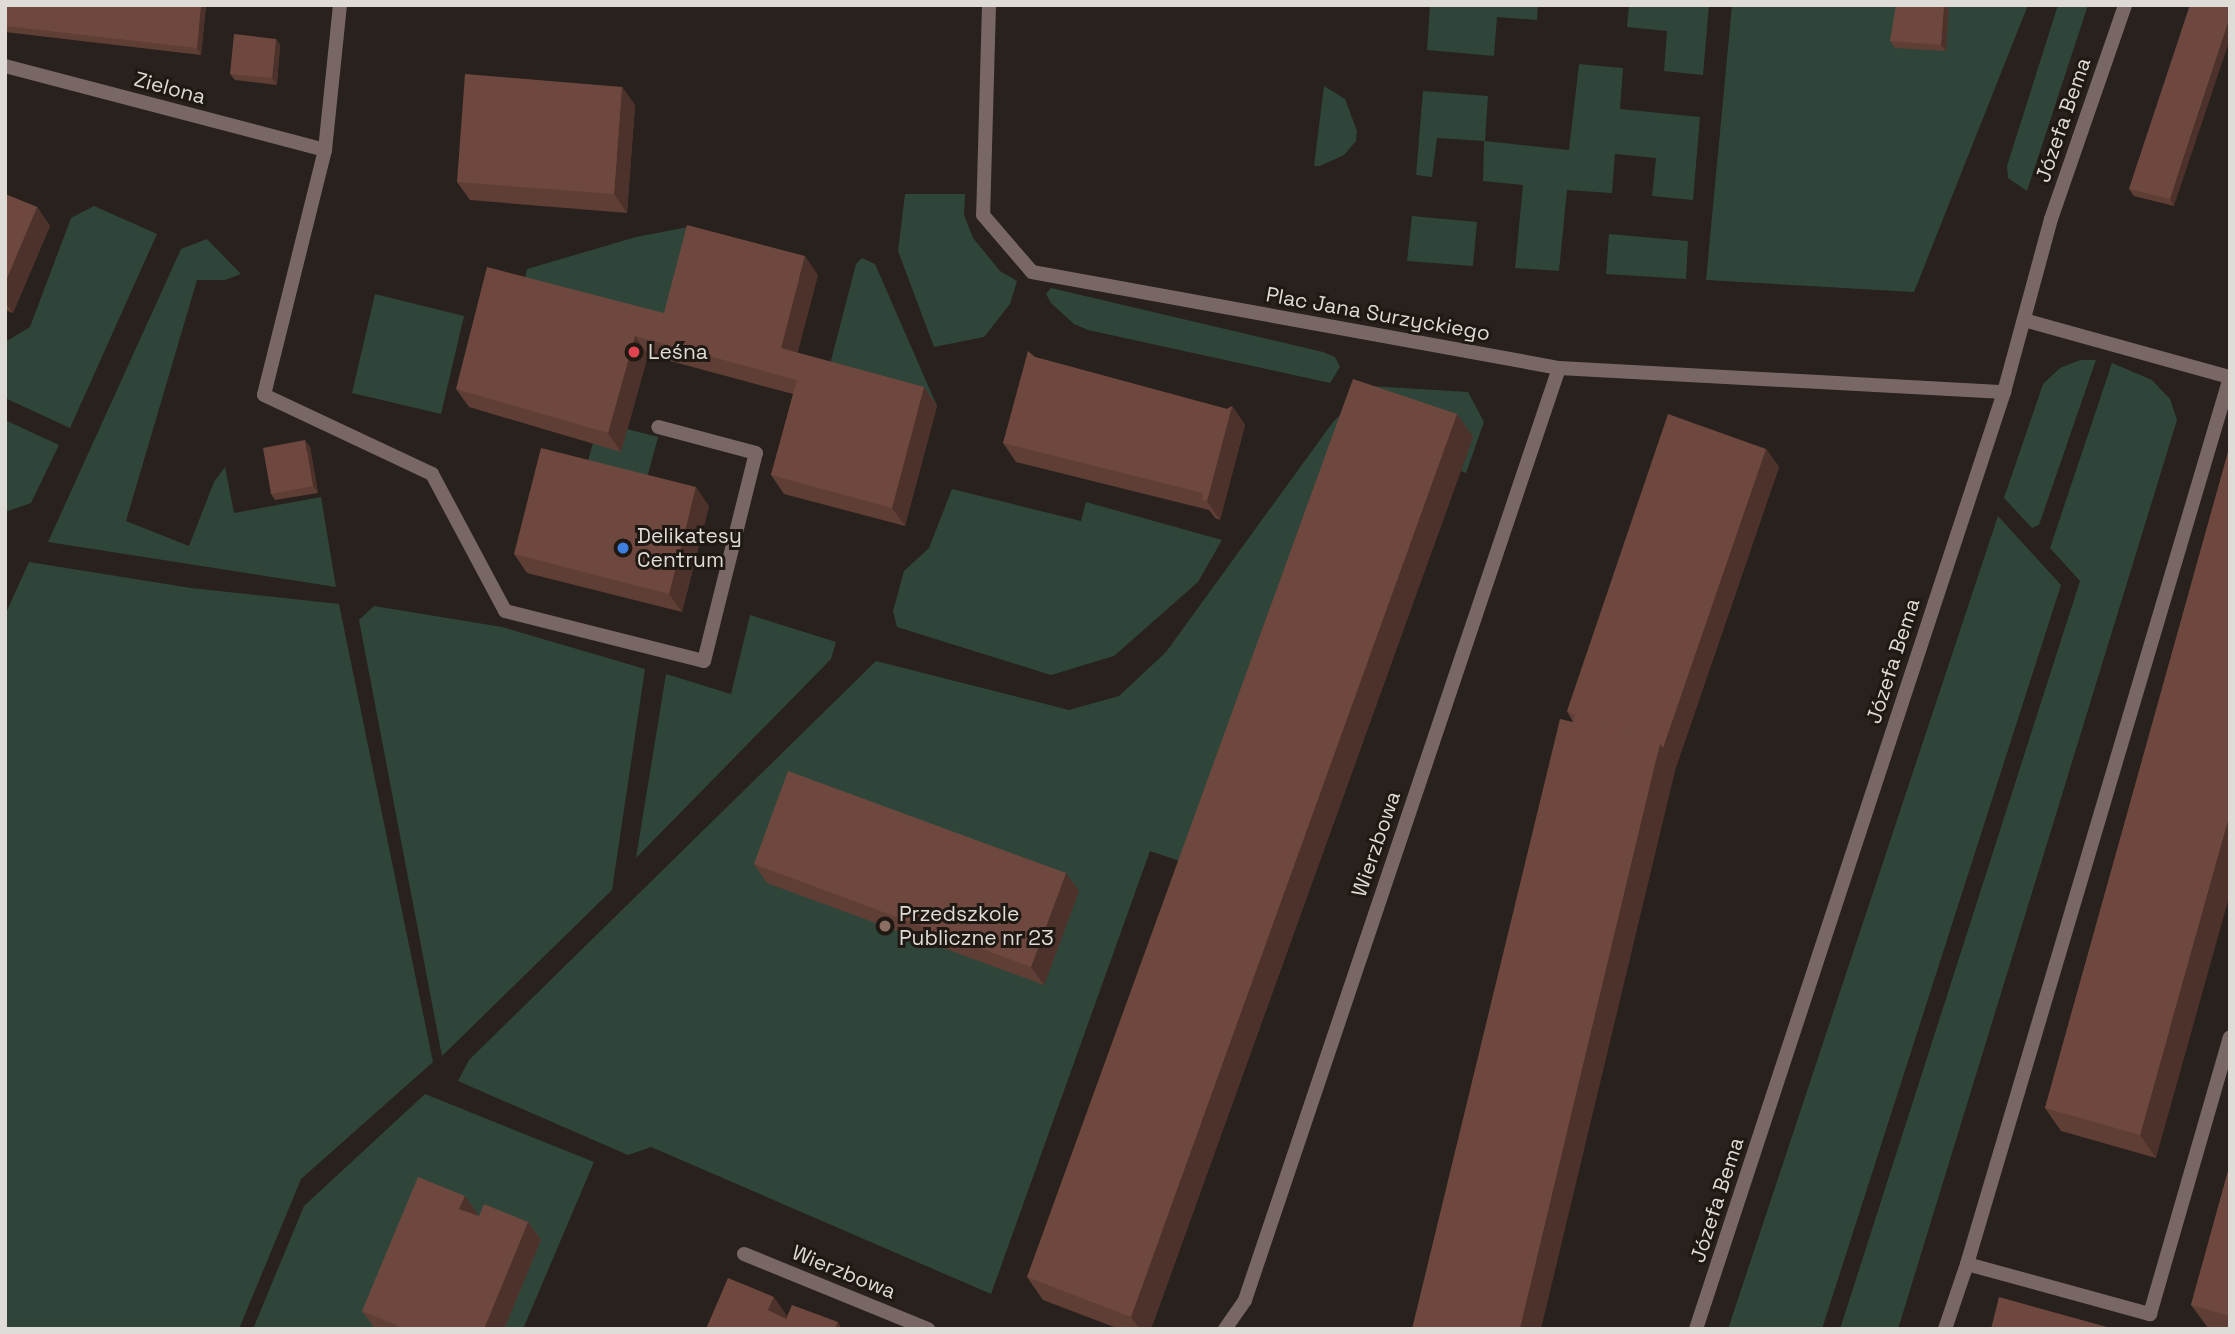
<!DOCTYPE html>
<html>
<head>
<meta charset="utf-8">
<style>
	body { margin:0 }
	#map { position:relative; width:2235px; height:1334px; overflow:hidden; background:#28211d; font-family:"Space Grotesk",sans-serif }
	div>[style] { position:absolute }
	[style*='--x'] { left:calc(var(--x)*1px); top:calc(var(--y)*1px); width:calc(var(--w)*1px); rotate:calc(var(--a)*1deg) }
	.green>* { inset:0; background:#2f453a }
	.lane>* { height:14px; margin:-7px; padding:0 7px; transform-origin:7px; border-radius:7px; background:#796765 }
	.street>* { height:14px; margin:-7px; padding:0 7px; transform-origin:7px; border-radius:7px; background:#796765 }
	.wall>* { inset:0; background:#5f3e35 }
	.shaded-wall>* { inset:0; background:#4d322b }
	.building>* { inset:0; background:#6e483e }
	.dots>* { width:19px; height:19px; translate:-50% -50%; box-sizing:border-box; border:4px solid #1f1813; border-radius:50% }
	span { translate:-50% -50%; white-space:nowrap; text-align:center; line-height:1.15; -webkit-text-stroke:6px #1f1813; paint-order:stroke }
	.street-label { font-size:21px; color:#dfdbd7 }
	.poi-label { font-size:21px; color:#dfdbd7 }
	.left { translate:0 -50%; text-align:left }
	.frame { position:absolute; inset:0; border:7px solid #dfdbd7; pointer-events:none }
</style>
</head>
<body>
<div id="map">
	<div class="green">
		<div style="clip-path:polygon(1430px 5px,1538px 5px,1537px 20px,1497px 17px,1494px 56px,1427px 50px)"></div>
		<div style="clip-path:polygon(1629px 5px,1709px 5px,1703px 75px,1664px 71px,1667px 31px,1627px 27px)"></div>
		<div style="clip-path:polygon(1732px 5px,2028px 5px,1914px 292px,1706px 280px)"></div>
		<div style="clip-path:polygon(2058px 5px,2088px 5px,2027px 191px,2008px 178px,2007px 166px)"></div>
		<div style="clip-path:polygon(1579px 64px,1623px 68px,1620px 109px,1700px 117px,1693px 200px,1652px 196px,1656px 158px,1615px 154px,1612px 193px,1567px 190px,1559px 271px,1515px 268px,1523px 185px,1483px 181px,1484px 141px,1437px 138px,1432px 177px,1416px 175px,1423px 91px,1488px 96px,1485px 141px,1569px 150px)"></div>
		<div style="clip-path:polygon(1324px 86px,1345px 99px,1357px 131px,1356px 141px,1344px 155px,1320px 166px,1314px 166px)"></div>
		<div style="clip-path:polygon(905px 194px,965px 194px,964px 215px,973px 238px,1000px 271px,1017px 281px,1010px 304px,984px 337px,934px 347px,898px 251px)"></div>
		<div style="clip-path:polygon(94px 206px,157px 234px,70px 428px,5px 398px,5px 342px,30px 327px,71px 218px)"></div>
		<div style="clip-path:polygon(1412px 216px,1477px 222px,1473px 266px,1407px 261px)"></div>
		<div style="clip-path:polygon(688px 227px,677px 332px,522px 291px,527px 269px,636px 237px)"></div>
		<div style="clip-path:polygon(1609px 234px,1688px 241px,1686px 279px,1606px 274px)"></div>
		<div style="clip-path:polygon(207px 239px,241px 274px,225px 280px,197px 280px,126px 521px,189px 546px,214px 482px,225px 467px,234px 513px,321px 497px,336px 587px,48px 542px,181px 249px)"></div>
		<div style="clip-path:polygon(862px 258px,875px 264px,937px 406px,827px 376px,856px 264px)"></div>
		<div style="clip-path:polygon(1051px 288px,1323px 352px,1335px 357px,1340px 367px,1330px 383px,1088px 330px,1074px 324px,1051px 303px,1046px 294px)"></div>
		<div style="clip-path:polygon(375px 294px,464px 316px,441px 414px,352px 393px)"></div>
		<div style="clip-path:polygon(2080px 360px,2096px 360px,2039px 525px,2032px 528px,2004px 498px,2043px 384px,2060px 368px)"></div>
		<div style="clip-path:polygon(2112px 363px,2152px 380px,2170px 399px,2177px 420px,1898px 1329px,1840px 1329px,2080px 581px,2050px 548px)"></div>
		<div style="clip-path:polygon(1370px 386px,1468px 392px,1484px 422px,1466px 473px,1461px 471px,1473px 437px,1200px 868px,1150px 851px,991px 1294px,651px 1147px,628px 1155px,458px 1081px,469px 1060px,876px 661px,1069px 710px,1119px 696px,1166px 652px,1333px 422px)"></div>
		<div style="clip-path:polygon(5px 420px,59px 445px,31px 503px,5px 512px)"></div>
		<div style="clip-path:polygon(627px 429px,658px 437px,644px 489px,584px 474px,593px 443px)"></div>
		<div style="clip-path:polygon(952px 489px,1081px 521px,1086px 502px,1222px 540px,1198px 582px,1114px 656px,1051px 675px,897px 627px,893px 611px,904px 571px,929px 548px)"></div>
		<div style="clip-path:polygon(1998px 516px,2061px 585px,1822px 1329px,1728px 1329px)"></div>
		<div style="clip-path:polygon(29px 562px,191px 588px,339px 604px,433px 1062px,301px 1179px,239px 1329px,5px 1329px,5px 615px)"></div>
		<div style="clip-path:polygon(374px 606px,502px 627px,645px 669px,612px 890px,442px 1056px,359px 620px)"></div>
		<div style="clip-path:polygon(750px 615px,836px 642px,831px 659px,636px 858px,666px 674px,731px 694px)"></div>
		<div style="clip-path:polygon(425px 1094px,594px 1162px,523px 1329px,253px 1329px,304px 1206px)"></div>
	</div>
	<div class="lane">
		<div style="--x:325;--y:150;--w:252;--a:104"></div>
		<div style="--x:264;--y:395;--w:186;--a:25.2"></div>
		<div style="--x:432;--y:474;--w:155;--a:61.9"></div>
		<div style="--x:505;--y:611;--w:205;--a:14.1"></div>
		<div style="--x:704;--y:661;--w:214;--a:-76"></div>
		<div style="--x:756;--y:453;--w:101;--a:-165.1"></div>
		<div style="--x:2024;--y:320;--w:214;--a:15.5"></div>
		<div style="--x:1967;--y:1264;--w:925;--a:-73.48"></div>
		<div style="--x:1945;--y:1329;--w:69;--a:-71.3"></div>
		<div style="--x:1967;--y:1264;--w:190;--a:15.3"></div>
		<div style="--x:2150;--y:1314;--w:288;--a:-73.9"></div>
	</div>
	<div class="street">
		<div style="--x:989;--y:5;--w:210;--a:91.6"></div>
		<div style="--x:983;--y:215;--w:75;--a:49.3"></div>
		<div style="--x:1032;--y:272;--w:536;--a:10.32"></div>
		<div style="--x:1559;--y:368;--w:446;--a:3.1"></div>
		<div style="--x:5;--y:66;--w:331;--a:14.7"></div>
		<div style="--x:325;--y:150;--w:146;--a:-84.1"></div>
		<div style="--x:744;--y:1254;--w:199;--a:22.2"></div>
		<div style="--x:1225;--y:1329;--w:35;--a:-55"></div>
		<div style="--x:1245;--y:1300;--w:983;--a:-71.38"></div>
		<div style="--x:1696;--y:1329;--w:986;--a:-71.8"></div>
		<div style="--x:2004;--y:392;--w:179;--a:-74.8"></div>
		<div style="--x:2051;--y:219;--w:226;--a:-70.9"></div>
	</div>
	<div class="wall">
		<div style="clip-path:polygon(5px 5px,206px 5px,201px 55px,5px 32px)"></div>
		<div style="clip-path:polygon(1949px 5px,1946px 51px,1895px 48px,1890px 41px)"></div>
		<div style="clip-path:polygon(2190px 5px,2174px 206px,2134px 196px,2129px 189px)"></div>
		<div style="clip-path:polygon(276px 39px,280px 45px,277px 85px,235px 80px,230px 74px)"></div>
		<div style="clip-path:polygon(622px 87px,635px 105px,627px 213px,470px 200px,457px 182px)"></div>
		<div style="clip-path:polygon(5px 194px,37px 207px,50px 226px,13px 313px,5px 310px)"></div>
		<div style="clip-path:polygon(818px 275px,797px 353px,924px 387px,937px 406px,905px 526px,784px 494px,771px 475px,793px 394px,648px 355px,621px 452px,469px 407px,456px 389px,664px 313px)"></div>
		<div style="clip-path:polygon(1035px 357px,1227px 409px,1232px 406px,1245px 425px,1220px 520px,1215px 518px,1209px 510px,1016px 462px,1003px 443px)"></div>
		<div style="clip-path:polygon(1457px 414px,1473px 437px,1151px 1329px,1119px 1329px,1043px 1300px,1027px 1277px)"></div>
		<div style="clip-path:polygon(2230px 445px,2156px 1158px,2061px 1131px,2045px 1108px)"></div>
		<div style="clip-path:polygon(310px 447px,318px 493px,275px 500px,271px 494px)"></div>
		<div style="clip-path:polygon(1766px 449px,1779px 467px,1676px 767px,1573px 722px,1567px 711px)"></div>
		<div style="clip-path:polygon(709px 506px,682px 612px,527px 573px,514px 554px)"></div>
		<div style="clip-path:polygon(754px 864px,1066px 873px,1079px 891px,1044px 985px,767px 883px)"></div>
		<div style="clip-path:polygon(2230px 1164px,2230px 1329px,2210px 1329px,2208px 1328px,2191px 1305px)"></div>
		<div style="clip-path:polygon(478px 1214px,477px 1216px,528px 1222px,541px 1240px,504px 1329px,375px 1329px,362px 1311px)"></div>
	</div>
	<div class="shaded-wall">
		<div style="clip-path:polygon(201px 5px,206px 5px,201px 55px,197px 48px)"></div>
		<div style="clip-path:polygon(1944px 5px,1949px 5px,1946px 51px,1941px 45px)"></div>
		<div style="clip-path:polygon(2230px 17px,2230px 39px,2174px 206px,2170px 199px)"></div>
		<div style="clip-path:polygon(276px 39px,280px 45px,277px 85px,272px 78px)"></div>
		<div style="clip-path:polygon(622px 87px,635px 105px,627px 213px,614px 194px)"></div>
		<div style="clip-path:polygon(37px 207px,50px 226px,13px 313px,5px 302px,5px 283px)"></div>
		<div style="clip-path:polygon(805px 256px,818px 275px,794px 367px,781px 348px)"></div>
		<div style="clip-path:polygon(635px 336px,648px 355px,621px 452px,608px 433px)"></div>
		<div style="clip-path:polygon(924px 387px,937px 406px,905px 526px,892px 508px)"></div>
		<div style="clip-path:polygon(1232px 406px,1245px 425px,1220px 520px,1207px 501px)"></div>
		<div style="clip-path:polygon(1457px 414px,1473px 437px,1151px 1329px,1140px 1329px,1131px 1317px)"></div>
		<div style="clip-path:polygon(305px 440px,310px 447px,318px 493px,313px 486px)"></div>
		<div style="clip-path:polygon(1766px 449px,1779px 467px,1676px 767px,1541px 1329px,1520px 1329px,1660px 744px)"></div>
		<div style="clip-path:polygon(696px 487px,709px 506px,682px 612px,669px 594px)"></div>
		<div style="clip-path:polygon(2230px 814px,2230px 894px,2156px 1158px,2140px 1135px)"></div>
		<div style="clip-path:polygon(1066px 873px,1079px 891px,1044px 985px,1031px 967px)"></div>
		<div style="clip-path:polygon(465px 1196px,478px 1214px,472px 1227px,459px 1209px)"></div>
		<div style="clip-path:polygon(528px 1222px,541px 1240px,504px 1329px,484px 1329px)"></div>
		<div style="clip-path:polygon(774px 1297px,787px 1316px,781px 1329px,768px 1310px)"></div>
		<div style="clip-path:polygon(838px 1322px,842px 1329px,835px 1329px)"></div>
	</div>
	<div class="building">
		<div style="clip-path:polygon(5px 5px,201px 5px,197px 48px,5px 26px)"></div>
		<div style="clip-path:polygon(1896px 5px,1944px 5px,1941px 45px,1890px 41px)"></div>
		<div style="clip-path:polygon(2190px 5px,2230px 5px,2230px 17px,2170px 199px,2129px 189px)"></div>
		<div style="clip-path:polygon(234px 34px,276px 39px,272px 78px,230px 74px)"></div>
		<div style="clip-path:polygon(465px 74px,622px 87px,614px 194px,457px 182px)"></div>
		<div style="clip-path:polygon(5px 194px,37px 207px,5px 283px)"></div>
		<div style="clip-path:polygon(687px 225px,805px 256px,781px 348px,924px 387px,892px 508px,771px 475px,797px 380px,635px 336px,608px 433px,456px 389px,487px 267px,664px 313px)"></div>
		<div style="clip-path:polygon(1028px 351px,1035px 357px,1227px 409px,1232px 406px,1207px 501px,1202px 500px,1203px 493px,1003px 443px)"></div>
		<div style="clip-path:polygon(1353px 379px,1457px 414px,1131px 1317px,1027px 1277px)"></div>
		<div style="clip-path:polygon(1668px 414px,1766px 449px,1663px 748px,1660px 744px,1576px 712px,1575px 715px,1567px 711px)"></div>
		<div style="clip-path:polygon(305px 440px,313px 486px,271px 494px,263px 448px)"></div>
		<div style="clip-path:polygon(2230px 445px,2230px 814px,2140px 1135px,2045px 1108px)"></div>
		<div style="clip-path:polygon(541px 448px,696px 487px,669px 594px,514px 554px)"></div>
		<div style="clip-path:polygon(1576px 712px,1660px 744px,1520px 1329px,1412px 1329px,1560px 719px,1573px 722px)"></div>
		<div style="clip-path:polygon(788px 771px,1066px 873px,1031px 967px,754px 864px)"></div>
		<div style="clip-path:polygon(2230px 1164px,2230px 1316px,2191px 1305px)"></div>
		<div style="clip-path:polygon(418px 1177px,465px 1196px,459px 1209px,479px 1216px,484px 1204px,528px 1222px,484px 1329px,397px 1329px,398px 1326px,362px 1311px)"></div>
		<div style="clip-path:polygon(728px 1278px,774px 1297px,768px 1310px,786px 1319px,792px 1305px,838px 1322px,835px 1329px,706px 1329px)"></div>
		<div style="clip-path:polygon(1999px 1297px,2114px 1329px,1991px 1329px)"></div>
	</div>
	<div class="dots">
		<div style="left:634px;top:352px;background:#e0444e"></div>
		<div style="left:623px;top:548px;background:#3f7fe0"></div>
		<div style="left:885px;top:926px;background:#8d6e63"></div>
	</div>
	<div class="street-label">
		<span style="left:170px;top:88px;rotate:15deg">Zielona</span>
		<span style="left:2063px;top:120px;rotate:-71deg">Józefa Bema</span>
		<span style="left:1378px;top:314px;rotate:10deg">Plac Jana Surzyckiego</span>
		<span style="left:1893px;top:661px;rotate:-72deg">Józefa Bema</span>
		<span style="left:1376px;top:844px;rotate:-71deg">Wierzbowa</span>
		<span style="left:1717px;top:1200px;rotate:-72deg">Józefa Bema</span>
		<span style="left:844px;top:1272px;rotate:22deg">Wierzbowa</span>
	</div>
	<div class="poi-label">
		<span class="left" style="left:648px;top:352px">Leśna</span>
		<span class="left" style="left:637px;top:548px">Delikatesy<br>Centrum</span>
		<span class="left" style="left:899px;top:926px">Przedszkole<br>Publiczne nr 23</span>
	</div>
	<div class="frame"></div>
</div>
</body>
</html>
